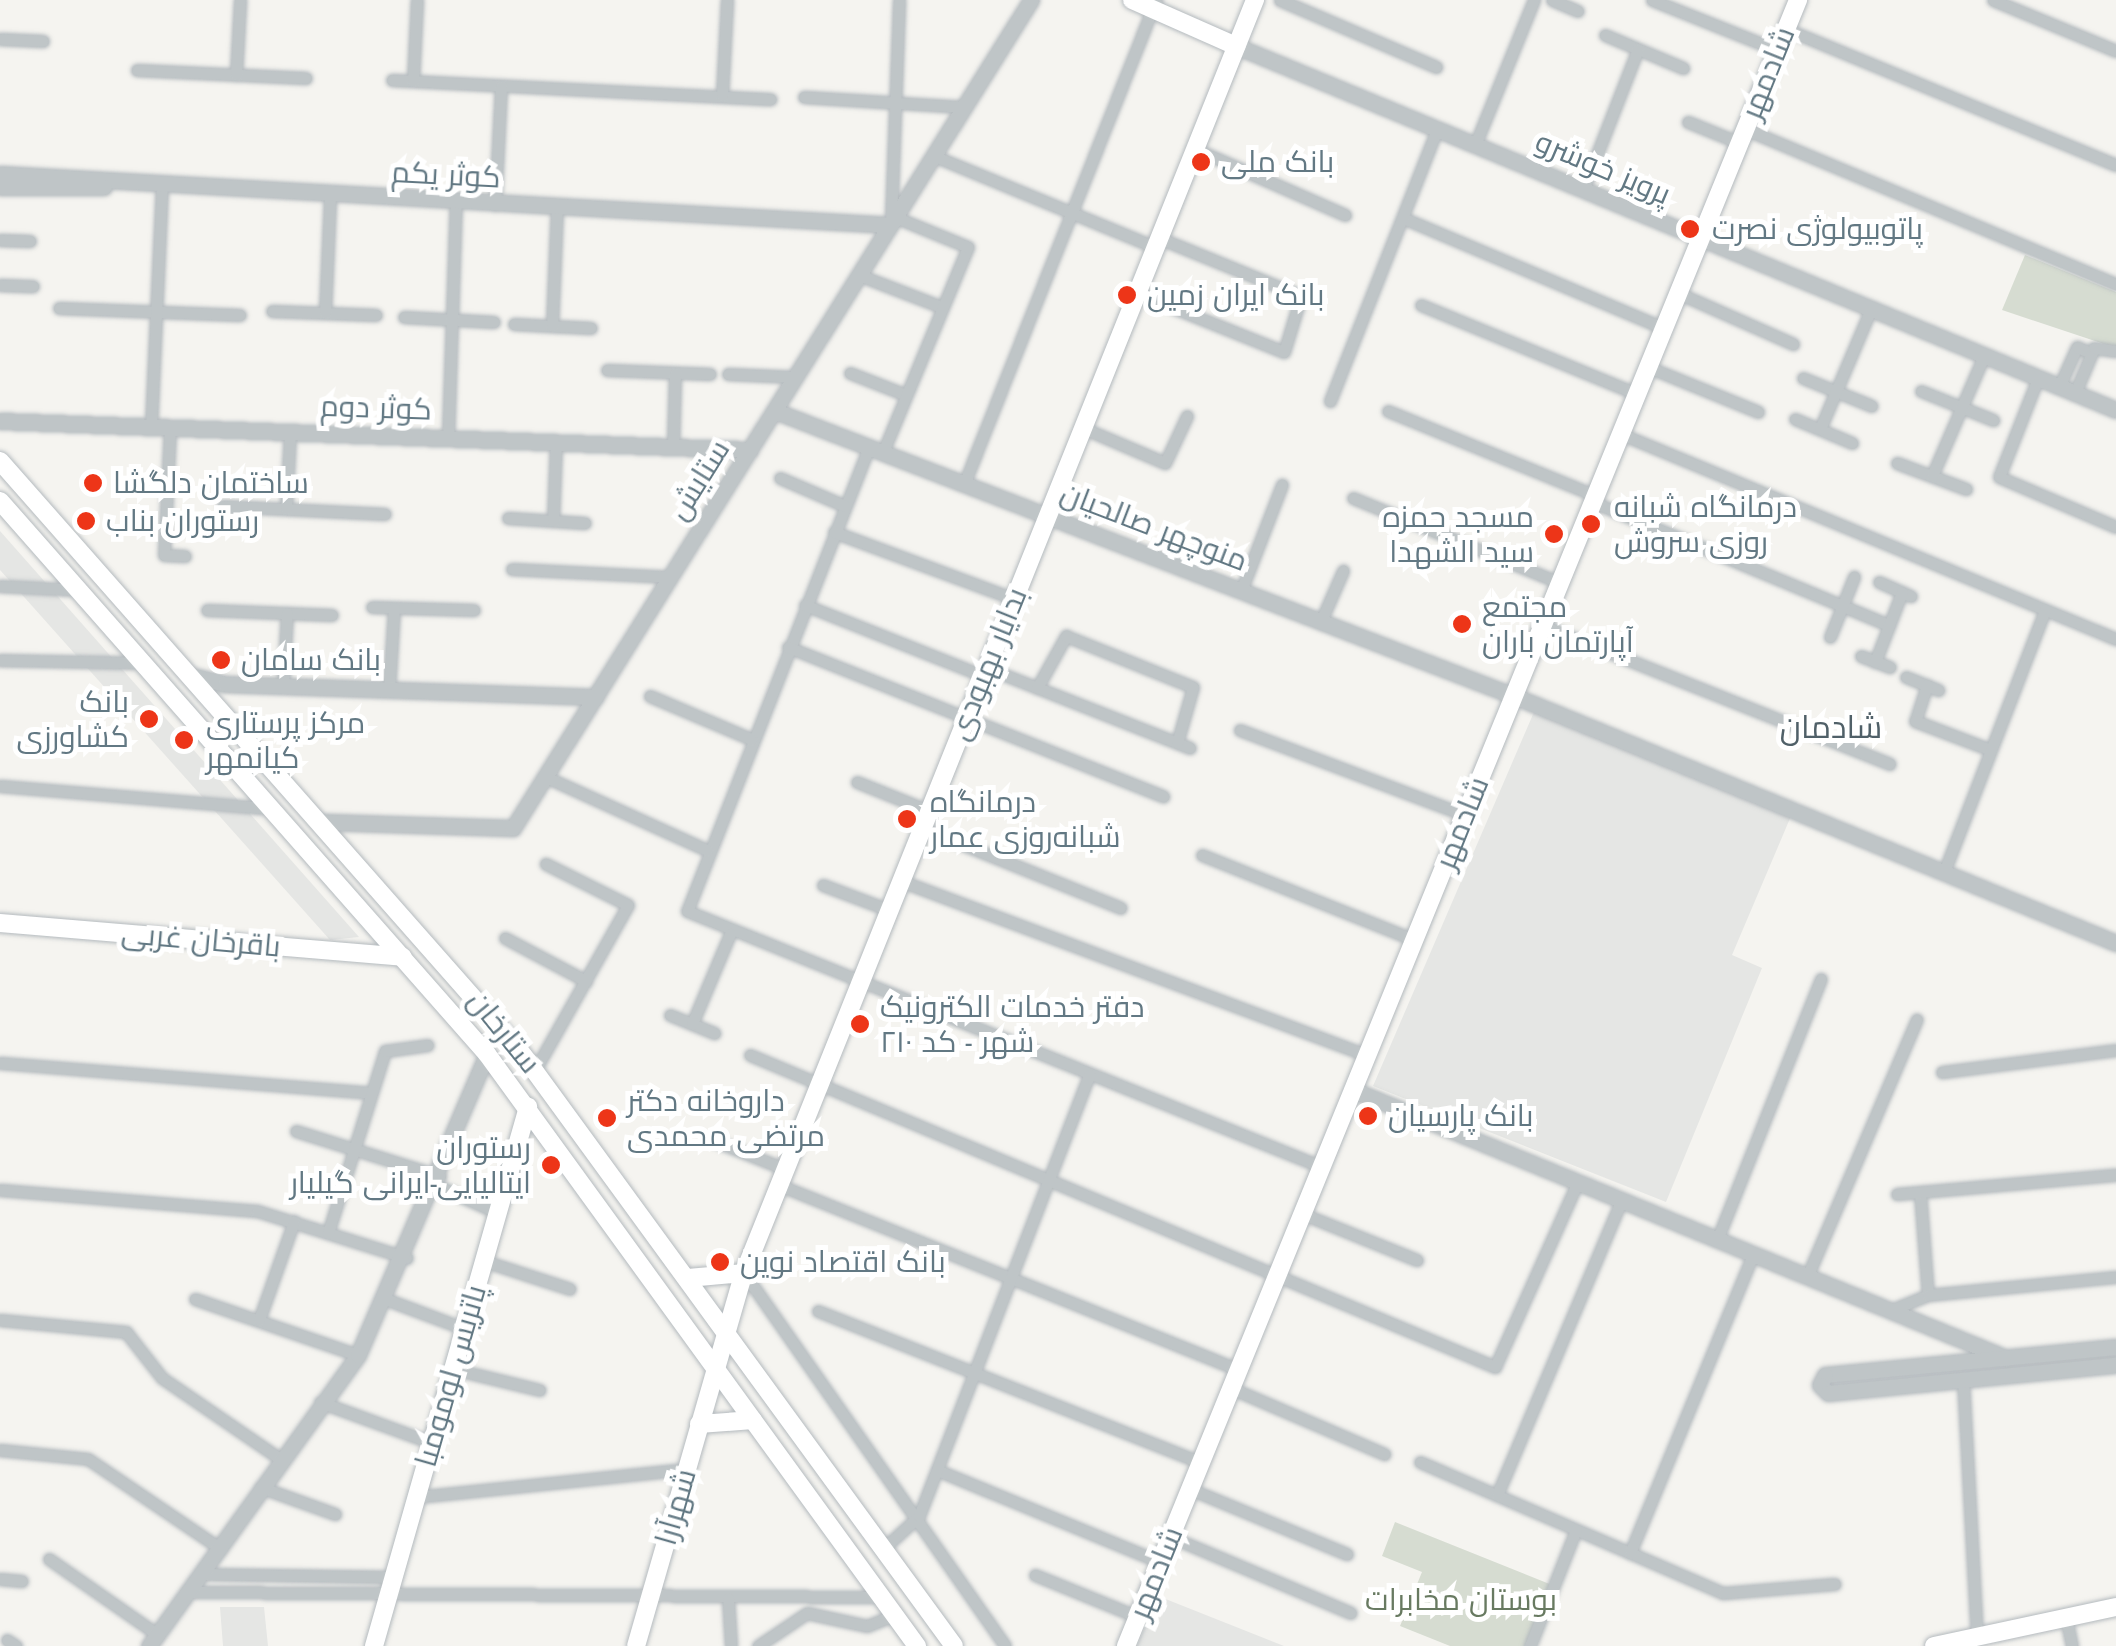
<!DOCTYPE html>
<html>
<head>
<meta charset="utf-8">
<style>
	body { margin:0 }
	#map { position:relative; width:2116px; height:1646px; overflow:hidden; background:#f5f4f0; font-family:Jost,Cairo,sans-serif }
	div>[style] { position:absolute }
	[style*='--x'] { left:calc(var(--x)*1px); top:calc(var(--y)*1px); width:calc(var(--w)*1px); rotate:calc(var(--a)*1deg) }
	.built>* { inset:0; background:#e5e6e4 }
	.green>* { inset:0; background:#d6dcd1 }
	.roads { filter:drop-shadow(0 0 2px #b4babe) drop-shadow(0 0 2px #b4babe) }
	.minor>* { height:11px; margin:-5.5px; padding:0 5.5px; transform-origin:5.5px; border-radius:5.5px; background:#bfc5c7 }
	.tertiary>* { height:15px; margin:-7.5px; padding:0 7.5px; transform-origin:7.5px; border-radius:7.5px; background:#bfc5c7 }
	.secondary>* { height:18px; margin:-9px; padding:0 9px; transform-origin:9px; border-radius:9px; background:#fff }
	.primary>* { height:18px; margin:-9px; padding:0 9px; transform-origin:9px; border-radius:9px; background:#fff }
	.dots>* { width:28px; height:28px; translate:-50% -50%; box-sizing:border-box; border:5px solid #fff; border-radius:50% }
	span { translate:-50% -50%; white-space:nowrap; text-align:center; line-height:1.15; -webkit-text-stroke:10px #fff; paint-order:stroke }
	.street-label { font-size:30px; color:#627883 }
	.poi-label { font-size:30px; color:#627883 }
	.left { translate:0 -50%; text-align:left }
	.right { translate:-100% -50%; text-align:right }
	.park-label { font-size:30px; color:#687a61 }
	.neighbourhood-label { font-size:32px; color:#506068 }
</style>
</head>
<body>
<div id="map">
	<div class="built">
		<div style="clip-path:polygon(0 531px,359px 937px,330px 940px,0 570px)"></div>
		<div style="clip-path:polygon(1534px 712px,1791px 816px,1732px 955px,1762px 968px,1666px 1202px,1373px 1086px)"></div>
		<div style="clip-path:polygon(1158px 1596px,1284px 1646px,1137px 1646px)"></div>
		<div style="clip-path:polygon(220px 1607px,264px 1607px,268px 1646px,223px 1646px)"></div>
	</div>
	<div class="green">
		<div style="clip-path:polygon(2025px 255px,2116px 292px,2116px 348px,2002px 310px)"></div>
		<div style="clip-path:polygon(1395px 1522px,1552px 1585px,1525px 1646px,1450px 1646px,1400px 1626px,1422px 1572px,1382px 1556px)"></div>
	</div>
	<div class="roads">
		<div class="minor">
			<div style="--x:1280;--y:0;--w:170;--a:23.2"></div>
			<div style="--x:1552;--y:0;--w:28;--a:23"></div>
			<div style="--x:1652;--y:0;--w:135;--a:21.8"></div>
			<div style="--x:1993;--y:0;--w:133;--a:22.5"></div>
			<div style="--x:1786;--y:29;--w:357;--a:22.4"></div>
			<div style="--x:1605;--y:35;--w:85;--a:22.9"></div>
			<div style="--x:0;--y:39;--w:43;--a:2.7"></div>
			<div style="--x:137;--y:70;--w:169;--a:2.7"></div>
			<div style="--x:236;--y:75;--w:75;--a:-86.9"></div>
			<div style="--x:392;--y:80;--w:379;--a:2.9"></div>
			<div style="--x:413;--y:81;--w:81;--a:-87.2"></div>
			<div style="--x:722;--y:96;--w:96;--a:-87"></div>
			<div style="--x:804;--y:97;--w:160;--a:3.6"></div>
			<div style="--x:1688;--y:122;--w:56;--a:22"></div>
			<div style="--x:1745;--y:129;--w:402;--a:22.7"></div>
			<div style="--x:1475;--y:145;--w:157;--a:-67.9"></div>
			<div style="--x:1195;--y:149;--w:164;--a:23.7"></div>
			<div style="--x:934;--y:156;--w:239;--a:22.4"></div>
			<div style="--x:1583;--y:190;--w:151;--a:-68.7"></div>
			<div style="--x:495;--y:205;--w:119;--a:-87.1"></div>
			<div style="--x:1403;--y:218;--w:283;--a:22.9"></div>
			<div style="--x:891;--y:221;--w:221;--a:-87.9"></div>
			<div style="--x:0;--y:240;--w:30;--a:2"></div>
			<div style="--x:859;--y:275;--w:89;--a:21.1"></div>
			<div style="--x:0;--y:285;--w:33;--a:2"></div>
			<div style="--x:1137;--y:293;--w:158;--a:21.9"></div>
			<div style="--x:1284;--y:352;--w:59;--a:-73.1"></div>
			<div style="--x:1301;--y:296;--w:153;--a:-157.8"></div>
			<div style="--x:1678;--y:293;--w:126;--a:23.9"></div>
			<div style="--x:1421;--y:305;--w:234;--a:22.4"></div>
			<div style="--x:59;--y:308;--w:181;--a:2.2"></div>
			<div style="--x:272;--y:311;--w:104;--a:2.2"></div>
			<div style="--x:325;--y:313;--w:116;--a:-87.5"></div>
			<div style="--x:404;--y:317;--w:90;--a:3.2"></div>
			<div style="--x:514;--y:324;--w:77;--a:3"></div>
			<div style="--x:552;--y:326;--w:118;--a:-87.6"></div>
			<div style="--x:1648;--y:367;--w:119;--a:22.2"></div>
			<div style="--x:607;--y:370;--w:103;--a:2.2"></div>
			<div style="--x:850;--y:373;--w:60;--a:21.4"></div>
			<div style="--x:728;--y:374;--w:68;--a:2.5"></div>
			<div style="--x:1803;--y:378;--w:74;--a:22.1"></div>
			<div style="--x:2038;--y:378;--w:106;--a:111.5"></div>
			<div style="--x:1999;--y:477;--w:127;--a:23.1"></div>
			<div style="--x:2059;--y:387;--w:44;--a:-65.8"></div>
			<div style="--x:2077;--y:347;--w:15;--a:23"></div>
			<div style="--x:1921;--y:391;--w:78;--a:21.9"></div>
			<div style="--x:2075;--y:393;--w:49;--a:-67.1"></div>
			<div style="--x:2094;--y:348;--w:22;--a:8"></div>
			<div style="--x:1330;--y:401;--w:292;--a:-68.5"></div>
			<div style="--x:1388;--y:411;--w:225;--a:22.2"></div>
			<div style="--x:1795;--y:419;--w:62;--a:22.8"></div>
			<div style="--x:151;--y:427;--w:238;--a:-87.4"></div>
			<div style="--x:170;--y:428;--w:127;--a:92.7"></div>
			<div style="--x:164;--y:555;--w:21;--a:3"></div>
			<div style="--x:1083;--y:428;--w:89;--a:23.1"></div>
			<div style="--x:1165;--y:463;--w:52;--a:-64.9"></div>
			<div style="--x:1820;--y:429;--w:130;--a:-67"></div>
			<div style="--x:1621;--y:434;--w:536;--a:22.5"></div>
			<div style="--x:448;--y:438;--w:235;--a:-88.1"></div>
			<div style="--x:673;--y:446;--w:73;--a:-88.4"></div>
			<div style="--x:869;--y:447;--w:498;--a:111.4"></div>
			<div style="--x:687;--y:911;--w:685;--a:21.96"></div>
			<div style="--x:883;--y:452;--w:222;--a:-67.5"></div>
			<div style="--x:968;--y:247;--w:79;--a:-157.7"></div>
			<div style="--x:1897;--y:463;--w:74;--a:20.6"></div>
			<div style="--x:1932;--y:476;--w:131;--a:-66.6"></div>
			<div style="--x:780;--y:478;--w:71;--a:23.3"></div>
			<div style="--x:964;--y:484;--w:521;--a:-68.36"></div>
			<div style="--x:1353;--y:498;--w:224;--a:22.3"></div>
			<div style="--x:1593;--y:502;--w:321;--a:22.6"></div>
			<div style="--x:223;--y:506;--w:162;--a:2.8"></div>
			<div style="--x:286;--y:509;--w:77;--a:-87"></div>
			<div style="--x:508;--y:518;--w:77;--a:3.7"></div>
			<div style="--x:553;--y:521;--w:79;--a:-87.8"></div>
			<div style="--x:834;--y:532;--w:192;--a:20.4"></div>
			<div style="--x:512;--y:569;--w:158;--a:2.9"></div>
			<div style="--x:1879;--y:582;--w:35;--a:24"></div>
			<div style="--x:0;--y:586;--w:79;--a:2.9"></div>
			<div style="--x:1241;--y:591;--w:114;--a:-68.9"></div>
			<div style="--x:805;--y:605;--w:192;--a:21.7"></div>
			<div style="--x:372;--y:607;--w:102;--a:1.7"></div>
			<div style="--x:207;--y:610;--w:125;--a:2.3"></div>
			<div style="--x:1321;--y:621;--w:55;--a:-66.3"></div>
			<div style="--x:1543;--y:626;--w:373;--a:21.7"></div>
			<div style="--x:1830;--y:637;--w:65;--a:-68.2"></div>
			<div style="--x:788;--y:647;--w:404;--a:21.7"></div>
			<div style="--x:1861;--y:656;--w:31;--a:21"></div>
			<div style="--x:0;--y:660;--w:143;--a:1.2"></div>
			<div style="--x:1875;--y:662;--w:75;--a:-68.9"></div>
			<div style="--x:987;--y:668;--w:218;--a:21.5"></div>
			<div style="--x:1906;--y:677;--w:35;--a:22"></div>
			<div style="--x:1927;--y:685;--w:38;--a:108"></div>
			<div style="--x:1915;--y:721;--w:81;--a:20.9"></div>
			<div style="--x:283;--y:686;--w:73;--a:-86.9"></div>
			<div style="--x:1037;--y:688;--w:60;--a:-60.9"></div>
			<div style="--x:1066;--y:636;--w:137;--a:21.9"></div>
			<div style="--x:1193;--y:687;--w:58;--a:105.9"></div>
			<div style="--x:389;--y:690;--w:82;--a:-86.5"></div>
			<div style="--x:650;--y:696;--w:110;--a:23.1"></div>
			<div style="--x:1240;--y:730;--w:241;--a:20.7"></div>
			<div style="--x:546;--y:777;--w:177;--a:24.4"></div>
			<div style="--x:857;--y:782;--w:78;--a:21.9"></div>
			<div style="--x:0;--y:786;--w:273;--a:4.8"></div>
			<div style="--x:922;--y:828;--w:214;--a:21.9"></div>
			<div style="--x:1202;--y:855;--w:228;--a:21.8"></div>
			<div style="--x:1944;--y:872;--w:281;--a:-68.9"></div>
			<div style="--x:901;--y:881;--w:497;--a:20.5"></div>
			<div style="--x:823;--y:885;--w:71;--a:20.7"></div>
			<div style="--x:505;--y:938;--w:92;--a:28"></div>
			<div style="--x:670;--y:1015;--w:48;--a:22.2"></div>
			<div style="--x:692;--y:1024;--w:98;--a:-67.1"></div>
			<div style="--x:750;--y:1055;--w:808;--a:22.72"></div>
			<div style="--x:1495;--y:1367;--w:201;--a:-65.9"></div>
			<div style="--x:0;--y:1063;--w:372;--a:4.6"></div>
			<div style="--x:535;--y:1070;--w:189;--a:-60.6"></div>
			<div style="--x:628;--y:905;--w:92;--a:-153.4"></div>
			<div style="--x:1942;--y:1072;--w:175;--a:-7.2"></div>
			<div style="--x:296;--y:1131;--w:151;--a:17.4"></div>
			<div style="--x:715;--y:1141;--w:75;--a:21.8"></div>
			<div style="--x:779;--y:1185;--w:496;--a:21.9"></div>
			<div style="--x:438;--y:1186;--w:66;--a:24.2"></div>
			<div style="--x:0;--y:1190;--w:258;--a:4.7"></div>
			<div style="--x:257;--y:1211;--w:157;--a:17.4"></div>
			<div style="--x:1920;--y:1192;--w:103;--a:85.6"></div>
			<div style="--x:1897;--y:1194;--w:220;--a:-5"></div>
			<div style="--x:1303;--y:1214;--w:123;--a:22"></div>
			<div style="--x:328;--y:1233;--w:191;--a:-72.6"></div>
			<div style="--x:385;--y:1051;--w:43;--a:-7.9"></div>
			<div style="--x:1717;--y:1240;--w:281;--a:-68.3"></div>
			<div style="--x:484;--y:1261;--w:90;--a:18"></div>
			<div style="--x:744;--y:1273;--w:455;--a:55"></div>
			<div style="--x:1807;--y:1277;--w:280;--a:-66.9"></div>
			<div style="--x:195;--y:1299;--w:172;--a:19"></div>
			<div style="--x:388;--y:1300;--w:82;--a:20.6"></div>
			<div style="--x:1891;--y:1310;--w:40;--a:-22"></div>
			<div style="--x:1928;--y:1295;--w:189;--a:-5.5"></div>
			<div style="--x:818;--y:1311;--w:412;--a:21.6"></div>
			<div style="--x:0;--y:1320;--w:127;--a:5.4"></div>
			<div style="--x:126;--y:1332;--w:58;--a:52"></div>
			<div style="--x:162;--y:1378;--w:142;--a:34.4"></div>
			<div style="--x:259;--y:1320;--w:105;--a:-70.5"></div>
			<div style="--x:453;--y:1369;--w:89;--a:13.6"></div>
			<div style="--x:1963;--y:1379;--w:258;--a:86.9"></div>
			<div style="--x:1231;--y:1388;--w:167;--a:23.3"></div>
			<div style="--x:320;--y:1402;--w:119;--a:20.1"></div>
			<div style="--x:0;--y:1450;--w:88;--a:5.8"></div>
			<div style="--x:88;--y:1459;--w:161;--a:34.1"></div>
			<div style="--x:1420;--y:1462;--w:330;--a:23.4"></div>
			<div style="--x:1723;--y:1593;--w:112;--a:-4.6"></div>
			<div style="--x:937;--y:1470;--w:241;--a:22.4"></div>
			<div style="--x:260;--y:1487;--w:80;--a:19.8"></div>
			<div style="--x:1190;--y:1489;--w:170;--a:22.5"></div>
			<div style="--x:1497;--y:1495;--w:318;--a:-67.1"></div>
			<div style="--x:417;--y:1497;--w:271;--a:-5.9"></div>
			<div style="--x:1171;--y:1537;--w:195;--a:22.9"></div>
			<div style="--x:883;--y:1549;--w:49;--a:-42.5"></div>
			<div style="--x:919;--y:1516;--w:473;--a:-68.9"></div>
			<div style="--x:1630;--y:1553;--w:322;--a:-67.6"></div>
			<div style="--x:49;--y:1559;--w:133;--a:34.9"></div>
			<div style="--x:205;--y:1574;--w:189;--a:0.9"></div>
			<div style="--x:1035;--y:1575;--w:111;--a:22.2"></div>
			<div style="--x:0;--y:1579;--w:22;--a:5"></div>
			<div style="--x:194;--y:1592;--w:688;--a:0.42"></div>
			<div style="--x:728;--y:1598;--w:48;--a:86.4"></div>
			<div style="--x:2066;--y:1618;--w:29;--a:78"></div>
			<div style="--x:7;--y:1640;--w:11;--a:34"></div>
			<div style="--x:758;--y:1646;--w:59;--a:-34"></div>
			<div style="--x:807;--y:1613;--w:61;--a:12.2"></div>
			<div style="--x:867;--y:1626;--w:29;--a:-22"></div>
			<div style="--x:1530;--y:1646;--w:125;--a:-68.4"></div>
		</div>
		<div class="tertiary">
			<div style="--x:1236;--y:46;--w:952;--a:22.47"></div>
			<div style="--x:0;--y:174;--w:892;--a:3.28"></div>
			<div style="--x:0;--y:187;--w:104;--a:0"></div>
			<div style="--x:775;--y:411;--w:792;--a:21.09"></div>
			<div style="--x:1514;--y:696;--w:651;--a:22.31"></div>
			<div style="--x:0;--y:421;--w:751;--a:2.21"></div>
			<div style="--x:189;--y:675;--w:37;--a:14"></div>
			<div style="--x:225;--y:684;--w:371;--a:2"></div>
			<div style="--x:325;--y:822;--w:188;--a:1.8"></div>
			<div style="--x:513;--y:828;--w:977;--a:-57.97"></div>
			<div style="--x:1353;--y:1090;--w:706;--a:22.31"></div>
			<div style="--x:2116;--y:1347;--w:292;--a:174.5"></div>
			<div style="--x:1825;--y:1375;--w:11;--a:117"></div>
			<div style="--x:1820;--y:1385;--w:11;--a:45"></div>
			<div style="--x:1828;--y:1393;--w:289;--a:-5.6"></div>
			<div style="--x:149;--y:1646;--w:358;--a:-54.3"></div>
			<div style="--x:358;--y:1355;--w:327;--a:-66.8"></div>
		</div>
		<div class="secondary">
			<div style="--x:1132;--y:0;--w:114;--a:23.9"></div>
			<div style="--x:0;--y:923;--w:404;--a:4.8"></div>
			<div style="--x:374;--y:1646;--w:561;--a:-74.05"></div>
			<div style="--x:636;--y:1646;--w:388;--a:-73.9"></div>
			<div style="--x:744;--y:1273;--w:1372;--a:-68.13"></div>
			<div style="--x:1126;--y:1646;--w:1778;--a:-67.79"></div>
			<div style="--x:1934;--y:1646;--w:186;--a:-12.1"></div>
		</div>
		<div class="primary">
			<div style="--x:0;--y:461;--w:786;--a:48.61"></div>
			<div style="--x:520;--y:1051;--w:736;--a:53.89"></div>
			<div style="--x:0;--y:501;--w:737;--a:48.63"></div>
			<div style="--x:487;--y:1054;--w:732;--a:54.01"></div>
			<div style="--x:688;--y:1278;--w:56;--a:-5.1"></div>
			<div style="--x:699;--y:1424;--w:54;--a:-4.2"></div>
		</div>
	</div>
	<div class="dots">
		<div style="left:1201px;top:162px;background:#ed3518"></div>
		<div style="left:1690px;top:229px;background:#ed3518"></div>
		<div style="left:1127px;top:295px;background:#ed3518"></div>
		<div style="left:93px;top:483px;background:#ed3518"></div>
		<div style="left:86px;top:521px;background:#ed3518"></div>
		<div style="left:1591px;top:524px;background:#ed3518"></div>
		<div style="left:1554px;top:534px;background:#ed3518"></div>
		<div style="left:1462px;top:624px;background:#ed3518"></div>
		<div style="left:221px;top:660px;background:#ed3518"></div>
		<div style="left:149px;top:719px;background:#ed3518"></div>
		<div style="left:184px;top:740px;background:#ed3518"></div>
		<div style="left:907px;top:819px;background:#ed3518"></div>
		<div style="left:860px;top:1024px;background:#ed3518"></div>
		<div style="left:1368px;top:1116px;background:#ed3518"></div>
		<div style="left:607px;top:1118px;background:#ed3518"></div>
		<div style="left:551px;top:1165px;background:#ed3518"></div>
		<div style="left:720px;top:1262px;background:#ed3518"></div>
	</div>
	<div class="street-label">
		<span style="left:1768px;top:73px;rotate:-68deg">شادمهر</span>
		<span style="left:1603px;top:168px;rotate:23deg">پرویز خوشرو</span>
		<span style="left:446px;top:175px;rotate:3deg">کوثر یکم</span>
		<span style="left:376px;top:408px;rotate:2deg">کوثر دوم</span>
		<span style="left:699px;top:480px;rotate:-58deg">ستایش</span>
		<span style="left:1154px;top:527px;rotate:21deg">منوچهر صالحیان</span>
		<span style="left:988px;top:664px;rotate:-68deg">بدایار بهبودی</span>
		<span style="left:1462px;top:823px;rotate:-68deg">شادمهر</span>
		<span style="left:201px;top:940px;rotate:5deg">باقرخان غربی</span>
		<span style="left:504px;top:1032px;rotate:51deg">ستارخان</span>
		<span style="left:451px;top:1376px;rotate:-74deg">پاتریس لومومبا</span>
		<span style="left:676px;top:1507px;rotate:-74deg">شهرآرا</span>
		<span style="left:1156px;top:1573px;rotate:-68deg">شادمهر</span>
	</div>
	<div class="poi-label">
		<span class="left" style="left:1221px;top:162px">بانک ملی</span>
		<span class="left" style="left:1712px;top:229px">پاتوبیولوژی نصرت</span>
		<span class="left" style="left:1147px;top:295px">بانک ایران زمین</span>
		<span class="left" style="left:113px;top:483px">ساختمان دلگشا</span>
		<span class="left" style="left:1614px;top:524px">درمانگاه شبانه<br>روزی سروش</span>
		<span class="right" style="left:1534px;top:534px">مسجد حمزه<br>سید الشهدا</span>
		<span class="left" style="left:106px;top:521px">رستوران بناب</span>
		<span class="left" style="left:1482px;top:624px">مجتمع<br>آپارتمان باران</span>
		<span class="left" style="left:241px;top:660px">بانک سامان</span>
		<span class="right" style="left:129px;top:719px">بانک<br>کشاورزی</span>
		<span class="left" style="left:206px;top:740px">مرکز پرستاری<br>کیانمهر</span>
		<span class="left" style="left:930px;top:819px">درمانگاه<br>شبانه‌روزی عمار</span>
		<span class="left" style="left:880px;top:1024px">دفتر خدمات الکترونیک<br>شهر - کد ۲۱۰</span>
		<span class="left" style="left:627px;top:1118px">داروخانه دکتر<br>مرتضی محمدی</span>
		<span class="left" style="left:1388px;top:1116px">بانک پارسیان</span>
		<span class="right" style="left:531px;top:1165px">رستوران<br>ایتالیایی-ایرانی گیلیار</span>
		<span class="left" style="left:740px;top:1262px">بانک اقتصاد نوین</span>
	</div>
	<div class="park-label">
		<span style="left:1461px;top:1600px">بوستان مخابرات</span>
	</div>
	<div class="neighbourhood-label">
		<span style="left:1831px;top:727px">شادمان</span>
	</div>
</div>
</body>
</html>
